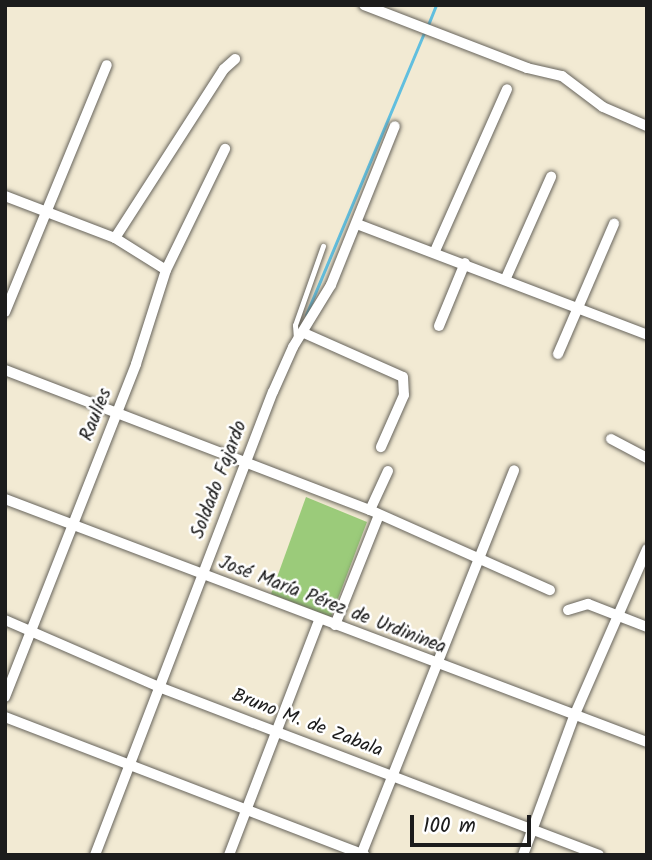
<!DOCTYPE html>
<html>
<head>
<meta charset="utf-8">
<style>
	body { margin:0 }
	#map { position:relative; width:652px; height:860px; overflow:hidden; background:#f2ead3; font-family:Kalam,sans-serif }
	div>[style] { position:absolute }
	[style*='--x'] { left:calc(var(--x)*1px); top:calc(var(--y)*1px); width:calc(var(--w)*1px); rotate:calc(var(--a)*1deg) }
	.green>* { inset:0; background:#9bcb7a }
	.stream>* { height:2.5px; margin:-1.25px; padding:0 1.25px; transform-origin:1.25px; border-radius:1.25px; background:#61bfdf }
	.roads { filter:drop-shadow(0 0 2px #67645c) drop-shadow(0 0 2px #67645c) }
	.lane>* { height:5px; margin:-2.5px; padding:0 2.5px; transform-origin:2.5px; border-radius:2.5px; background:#fff }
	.street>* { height:10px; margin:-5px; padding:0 5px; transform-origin:5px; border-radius:5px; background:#fff }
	span { translate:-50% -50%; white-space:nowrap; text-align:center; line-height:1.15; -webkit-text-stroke:5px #fff; paint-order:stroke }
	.street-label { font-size:19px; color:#1c1c1c }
	.frame { position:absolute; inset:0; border:7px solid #1c1c1c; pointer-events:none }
	.scale { position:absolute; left:410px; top:815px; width:121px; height:32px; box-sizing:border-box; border:4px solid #1c1c1c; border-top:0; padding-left:9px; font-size:21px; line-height:24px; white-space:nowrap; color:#1c1c1c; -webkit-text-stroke:5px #fff; paint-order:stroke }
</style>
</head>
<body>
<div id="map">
	<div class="green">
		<div style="clip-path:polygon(306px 497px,367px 522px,331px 617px,271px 594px)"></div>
	</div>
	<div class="stream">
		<div style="--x:428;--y:25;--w:22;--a:-68"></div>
		<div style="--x:306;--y:315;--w:308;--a:-67.3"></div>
	</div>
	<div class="roads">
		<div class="lane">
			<div style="--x:296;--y:339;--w:14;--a:-94"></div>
			<div style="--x:295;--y:325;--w:84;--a:-70.5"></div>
		</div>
		<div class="street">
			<div style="--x:364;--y:5;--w:175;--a:21.1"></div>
			<div style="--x:527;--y:68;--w:36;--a:13"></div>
			<div style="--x:562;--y:76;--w:51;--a:37.1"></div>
			<div style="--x:603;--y:107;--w:48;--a:23.4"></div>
			<div style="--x:5;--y:196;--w:118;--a:20.9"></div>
			<div style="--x:115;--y:238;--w:60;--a:32.1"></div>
			<div style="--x:357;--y:224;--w:311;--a:20.9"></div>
			<div style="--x:115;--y:238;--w:201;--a:-57.2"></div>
			<div style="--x:224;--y:69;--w:15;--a:-42"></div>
			<div style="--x:435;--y:251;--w:177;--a:-66"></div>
			<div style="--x:506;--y:278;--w:111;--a:-66"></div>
			<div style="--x:5;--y:312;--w:267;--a:-67.6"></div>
			<div style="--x:439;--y:326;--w:68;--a:-67.6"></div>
			<div style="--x:304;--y:333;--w:108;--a:24"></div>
			<div style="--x:403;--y:377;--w:18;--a:87"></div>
			<div style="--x:404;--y:395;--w:57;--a:113.9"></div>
			<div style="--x:558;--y:354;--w:142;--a:-66.7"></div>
			<div style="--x:5;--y:370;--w:391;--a:21"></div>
			<div style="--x:370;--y:510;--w:197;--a:24"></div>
			<div style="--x:611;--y:439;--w:41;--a:27.8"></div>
			<div style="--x:5;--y:499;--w:686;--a:20.73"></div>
			<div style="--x:370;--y:510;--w:43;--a:-65.2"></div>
			<div style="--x:568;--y:610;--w:21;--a:-17"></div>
			<div style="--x:588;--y:604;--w:63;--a:21.3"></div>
			<div style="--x:5;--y:620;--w:168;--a:23.5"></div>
			<div style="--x:159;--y:687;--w:471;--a:20.9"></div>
			<div style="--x:335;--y:625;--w:118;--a:-68.2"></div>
			<div style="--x:5;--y:697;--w:358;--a:-68.5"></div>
			<div style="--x:136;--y:364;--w:99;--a:-72.3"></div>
			<div style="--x:166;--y:270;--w:135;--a:-64"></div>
			<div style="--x:5;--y:717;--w:385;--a:21"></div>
			<div style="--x:95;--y:855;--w:496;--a:-69"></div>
			<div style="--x:273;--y:392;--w:49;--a:-66"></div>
			<div style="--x:293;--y:347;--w:73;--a:-58.5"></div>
			<div style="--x:331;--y:285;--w:171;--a:-68.1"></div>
			<div style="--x:229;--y:855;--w:252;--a:-69"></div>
			<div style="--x:361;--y:855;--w:414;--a:-68.3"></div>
			<div style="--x:523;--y:855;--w:150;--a:-69.8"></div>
			<div style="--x:575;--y:714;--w:180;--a:-66.4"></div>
		</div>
	</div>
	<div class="street-label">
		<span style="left:97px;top:415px;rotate:-68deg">Raulíes</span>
		<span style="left:220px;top:480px;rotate:-69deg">Soldado Fajardo</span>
		<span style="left:332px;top:606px;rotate:21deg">José María Pérez de Urdininea</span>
		<span style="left:307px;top:724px;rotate:21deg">Bruno M. de Zabala</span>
	</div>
	<div class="frame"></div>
	<div class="scale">100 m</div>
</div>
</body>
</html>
